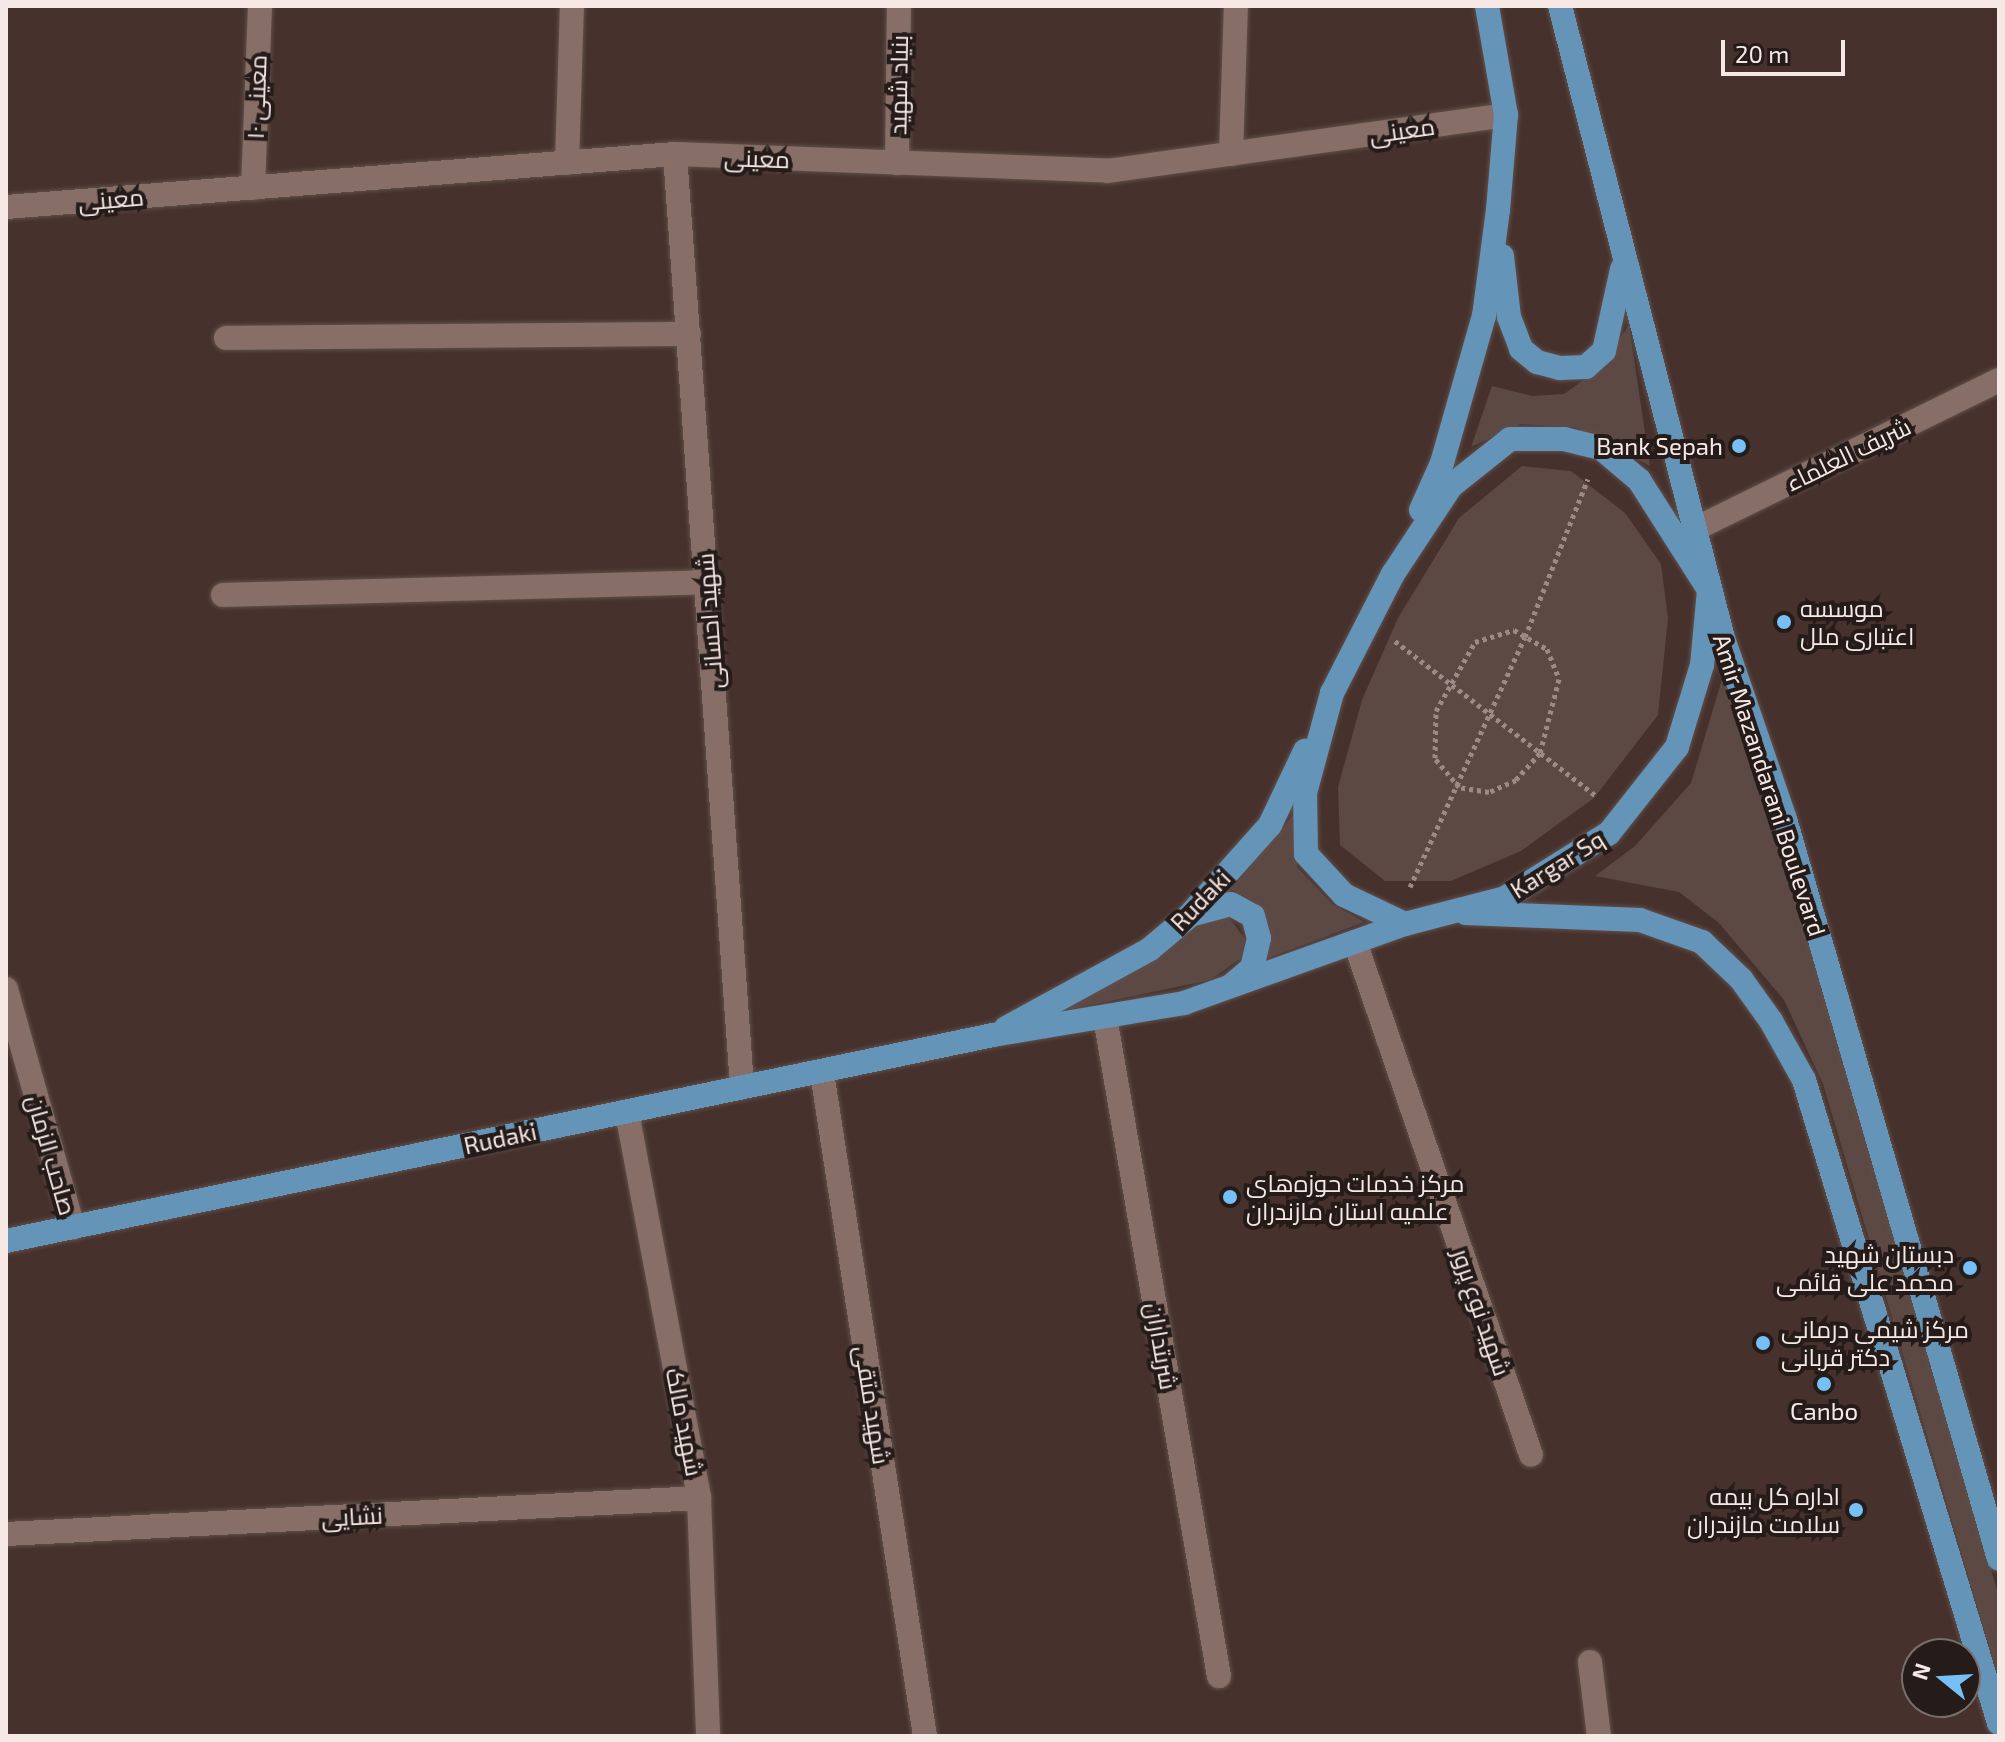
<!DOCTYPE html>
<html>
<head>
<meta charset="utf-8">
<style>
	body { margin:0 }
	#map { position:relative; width:2005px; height:1742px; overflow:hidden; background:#46312c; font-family:"Exo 2",Cairo,sans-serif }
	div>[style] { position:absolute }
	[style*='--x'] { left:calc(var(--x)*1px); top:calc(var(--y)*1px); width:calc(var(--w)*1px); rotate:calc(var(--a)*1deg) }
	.green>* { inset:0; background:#5d4944 }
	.path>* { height:5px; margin-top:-2.5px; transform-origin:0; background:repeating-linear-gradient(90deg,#9c8a86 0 4px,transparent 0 8px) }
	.roads { filter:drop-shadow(0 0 2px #604f4a) drop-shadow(0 0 2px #604f4a) }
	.minor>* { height:24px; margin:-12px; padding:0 12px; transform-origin:12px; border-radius:12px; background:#876f68 }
	.major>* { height:24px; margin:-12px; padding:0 12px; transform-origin:12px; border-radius:12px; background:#6594b9 }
	.dots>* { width:22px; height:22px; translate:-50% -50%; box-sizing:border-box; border:4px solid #251c19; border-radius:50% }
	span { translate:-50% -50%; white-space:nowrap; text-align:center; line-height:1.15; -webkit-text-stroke:8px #251c19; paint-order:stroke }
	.street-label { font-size:24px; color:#f6e8e5 }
	.poi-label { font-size:24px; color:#f6e8e5 }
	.right { translate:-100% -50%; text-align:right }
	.left { translate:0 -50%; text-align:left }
	.frame { position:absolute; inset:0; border:8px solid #f6e8e5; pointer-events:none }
	.north { position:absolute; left:1901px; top:1638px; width:80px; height:80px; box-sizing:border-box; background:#251c19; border:2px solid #796e6b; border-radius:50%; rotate:288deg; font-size:22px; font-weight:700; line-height:32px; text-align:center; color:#f6e8e5 }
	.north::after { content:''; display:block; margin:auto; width:28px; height:36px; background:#76c0f7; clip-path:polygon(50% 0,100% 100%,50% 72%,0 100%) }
	.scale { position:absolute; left:1721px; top:40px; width:124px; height:36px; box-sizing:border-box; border:4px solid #f6e8e5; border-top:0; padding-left:10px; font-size:24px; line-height:28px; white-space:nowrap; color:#f6e8e5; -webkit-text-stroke:6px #251c19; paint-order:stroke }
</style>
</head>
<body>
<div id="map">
	<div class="green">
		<div style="clip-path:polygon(1629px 325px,1650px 466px,1574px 427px,1520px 424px,1471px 447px,1492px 386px,1532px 396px,1564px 394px,1600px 368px)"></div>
		<div style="clip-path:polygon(1522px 466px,1571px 471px,1625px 513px,1661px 564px,1668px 618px,1658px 715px,1594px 798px,1521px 851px,1451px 881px,1385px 881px,1340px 845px,1338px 787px,1362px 700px,1398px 618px,1459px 518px)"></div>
		<div style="clip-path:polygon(1723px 676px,1800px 914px,1999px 1597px,1999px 1679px,1823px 1084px,1784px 1000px,1719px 923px,1679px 892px,1595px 876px,1635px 846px,1691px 783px)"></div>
		<div style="clip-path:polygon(1294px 814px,1297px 867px,1332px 904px,1364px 922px,1266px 959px,1266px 923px,1256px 903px,1231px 889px)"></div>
		<div style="clip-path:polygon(1228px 916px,1245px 939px,1241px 958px,1210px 980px,1062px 1011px,1199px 923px)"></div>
	</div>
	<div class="path">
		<div style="--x:1514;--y:630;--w:38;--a:30"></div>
		<div style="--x:1547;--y:649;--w:32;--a:68"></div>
		<div style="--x:1559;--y:679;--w:76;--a:104.4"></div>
		<div style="--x:1540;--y:753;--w:36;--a:132"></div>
		<div style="--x:1516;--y:780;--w:30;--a:156"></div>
		<div style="--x:1489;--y:792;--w:30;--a:-171"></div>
		<div style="--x:1459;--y:787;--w:38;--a:-130"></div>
		<div style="--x:1435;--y:758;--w:47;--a:-88.8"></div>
		<div style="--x:1436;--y:711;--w:79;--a:-60.5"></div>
		<div style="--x:1475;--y:642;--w:41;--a:-17.1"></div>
		<div style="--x:1395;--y:641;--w:254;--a:37.6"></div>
		<div style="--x:1410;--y:887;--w:275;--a:-65.3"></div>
		<div style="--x:1525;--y:637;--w:170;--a:-68.3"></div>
	</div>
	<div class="roads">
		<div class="minor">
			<div style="--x:675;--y:154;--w:935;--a:85.89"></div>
			<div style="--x:1231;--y:154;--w:148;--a:-88.1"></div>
			<div style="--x:567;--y:163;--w:157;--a:-88.2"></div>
			<div style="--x:897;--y:163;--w:157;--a:-89.3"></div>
			<div style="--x:253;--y:188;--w:182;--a:-87.8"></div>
			<div style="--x:6;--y:207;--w:671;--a:-4.53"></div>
			<div style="--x:675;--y:154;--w:433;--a:2.2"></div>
			<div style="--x:1108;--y:171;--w:402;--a:-8"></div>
			<div style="--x:226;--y:338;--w:463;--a:-0.5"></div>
			<div style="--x:1697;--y:528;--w:336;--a:-26.1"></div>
			<div style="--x:223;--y:595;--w:484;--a:-1.5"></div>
			<div style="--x:1355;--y:942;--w:542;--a:71.06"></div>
			<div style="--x:6;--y:989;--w:248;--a:74.3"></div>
			<div style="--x:1105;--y:1017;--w:669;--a:80.19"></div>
			<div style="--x:822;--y:1073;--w:671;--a:81.17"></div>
			<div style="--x:627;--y:1112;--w:393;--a:79.4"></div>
			<div style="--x:699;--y:1498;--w:238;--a:87.8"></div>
			<div style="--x:6;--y:1534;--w:694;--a:-2.97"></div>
			<div style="--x:1590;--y:1662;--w:75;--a:83.1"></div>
		</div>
		<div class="major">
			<div style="--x:1560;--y:6;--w:653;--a:75.54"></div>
			<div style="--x:1723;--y:638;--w:191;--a:71.1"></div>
			<div style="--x:1785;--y:819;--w:770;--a:73.87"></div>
			<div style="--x:1502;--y:256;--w:61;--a:83.5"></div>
			<div style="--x:1509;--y:317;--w:34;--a:69"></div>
			<div style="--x:1521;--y:349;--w:21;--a:39"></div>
			<div style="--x:1537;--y:362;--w:24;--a:15"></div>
			<div style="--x:1560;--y:368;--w:26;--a:-2"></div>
			<div style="--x:1586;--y:367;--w:24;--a:-42"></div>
			<div style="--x:1604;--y:351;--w:84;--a:-77.6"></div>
			<div style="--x:1510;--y:439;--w:54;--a:0"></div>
			<div style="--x:1564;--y:439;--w:38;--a:14"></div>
			<div style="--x:1601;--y:448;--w:50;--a:40.1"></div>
			<div style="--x:1639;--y:480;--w:130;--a:57.5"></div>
			<div style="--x:1709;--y:590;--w:75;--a:95.3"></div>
			<div style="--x:1702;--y:665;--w:86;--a:107"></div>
			<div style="--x:1677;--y:747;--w:110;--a:128.3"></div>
			<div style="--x:1609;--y:833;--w:123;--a:148"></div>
			<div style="--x:1505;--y:898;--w:103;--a:165.4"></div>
			<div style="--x:1405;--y:924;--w:68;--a:-154.6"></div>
			<div style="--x:1344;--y:895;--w:56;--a:-132.8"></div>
			<div style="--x:1306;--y:854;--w:61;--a:-90.9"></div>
			<div style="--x:1305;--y:793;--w:104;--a:-74.9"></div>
			<div style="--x:1332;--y:693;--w:134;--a:-62.9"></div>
			<div style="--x:1393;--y:574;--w:105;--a:-56.6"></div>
			<div style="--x:1451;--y:486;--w:75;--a:-38.5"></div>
			<div style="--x:1421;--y:510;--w:51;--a:-65.9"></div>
			<div style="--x:1442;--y:463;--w:153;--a:-74.1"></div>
			<div style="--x:1484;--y:316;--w:107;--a:-82.5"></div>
			<div style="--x:1498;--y:210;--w:95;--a:-85.2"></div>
			<div style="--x:1506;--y:115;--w:111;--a:-99.9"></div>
			<div style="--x:1466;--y:913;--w:174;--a:2.3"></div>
			<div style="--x:1640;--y:920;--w:66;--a:19.5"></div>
			<div style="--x:1702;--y:942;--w:54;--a:43.5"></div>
			<div style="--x:1741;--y:979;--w:52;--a:54.5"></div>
			<div style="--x:1771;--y:1021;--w:68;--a:60.8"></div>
			<div style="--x:1804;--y:1080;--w:672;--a:73.13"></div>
			<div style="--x:1194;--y:914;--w:38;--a:-15"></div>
			<div style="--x:1231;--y:904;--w:25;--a:29"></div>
			<div style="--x:1253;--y:916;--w:23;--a:75"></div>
			<div style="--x:1259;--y:938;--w:31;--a:103"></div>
			<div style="--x:1252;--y:968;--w:25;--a:140"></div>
			<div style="--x:1006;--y:1028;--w:164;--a:-28.7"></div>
			<div style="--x:1150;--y:949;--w:50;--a:-40.1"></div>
			<div style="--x:1188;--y:917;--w:123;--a:-48.3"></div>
			<div style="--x:1270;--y:825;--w:82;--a:-64.7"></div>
			<div style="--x:6;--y:1241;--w:1008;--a:-11.79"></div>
			<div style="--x:993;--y:1035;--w:194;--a:-9.5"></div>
			<div style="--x:1184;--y:1003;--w:235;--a:-19.7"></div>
		</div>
	</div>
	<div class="dots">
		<div style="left:1739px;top:446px;background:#76c0f7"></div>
		<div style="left:1784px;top:622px;background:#76c0f7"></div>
		<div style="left:1230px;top:1197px;background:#76c0f7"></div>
		<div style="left:1970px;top:1268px;background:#76c0f7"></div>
		<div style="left:1763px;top:1343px;background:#76c0f7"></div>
		<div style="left:1824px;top:1384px;background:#76c0f7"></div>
		<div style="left:1856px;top:1510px;background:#76c0f7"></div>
	</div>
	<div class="street-label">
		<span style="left:898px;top:85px;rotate:-89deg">بنیاد شهید</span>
		<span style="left:256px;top:97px;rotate:-88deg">معینی ۱۰</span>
		<span style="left:1402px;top:130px;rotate:-8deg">معینی</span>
		<span style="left:757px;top:158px;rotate:2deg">معینی</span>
		<span style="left:111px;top:199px;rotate:-5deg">معینی</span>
		<span style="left:1848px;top:454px;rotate:-26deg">شریف العلماء</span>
		<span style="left:709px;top:621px;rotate:-94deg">شهید احسانی</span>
		<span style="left:1770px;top:785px;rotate:72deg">Amir Mazandarani Boulevard</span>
		<span style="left:1557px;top:864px;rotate:-32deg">Kargar Sq</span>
		<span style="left:1200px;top:900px;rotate:-46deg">Rudaki</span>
		<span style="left:500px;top:1138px;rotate:-12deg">Rudaki</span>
		<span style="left:52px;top:1155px;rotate:74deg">صاحب الزمان</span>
		<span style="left:1482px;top:1312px;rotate:71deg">شهید نوع پرور</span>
		<span style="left:1162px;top:1346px;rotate:80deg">شربتداران</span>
		<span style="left:873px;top:1405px;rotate:81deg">شهید متقی</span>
		<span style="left:685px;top:1422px;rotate:79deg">شهید مالک</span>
		<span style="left:352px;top:1516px;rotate:-3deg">نشایی</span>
	</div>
	<div class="poi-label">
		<span class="right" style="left:1723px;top:446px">Bank Sepah</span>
		<span class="left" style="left:1800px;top:622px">موسسه<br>اعتباری ملل</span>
		<span class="left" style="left:1246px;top:1197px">مرکز خدمات حوزه‌های<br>علمیه استان مازندران</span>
		<span class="right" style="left:1954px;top:1268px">دبستان شهید<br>محمد علی قائمی</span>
		<span class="left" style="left:1781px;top:1343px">مرکز شیمی درمانی<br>دکتر قربانی</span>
		<span style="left:1824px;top:1411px">Canbo</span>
		<span class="right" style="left:1840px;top:1510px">اداره کل بیمه<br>سلامت مازندران</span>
	</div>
	<div class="frame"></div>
	<div class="north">N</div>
	<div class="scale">20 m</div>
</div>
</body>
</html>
